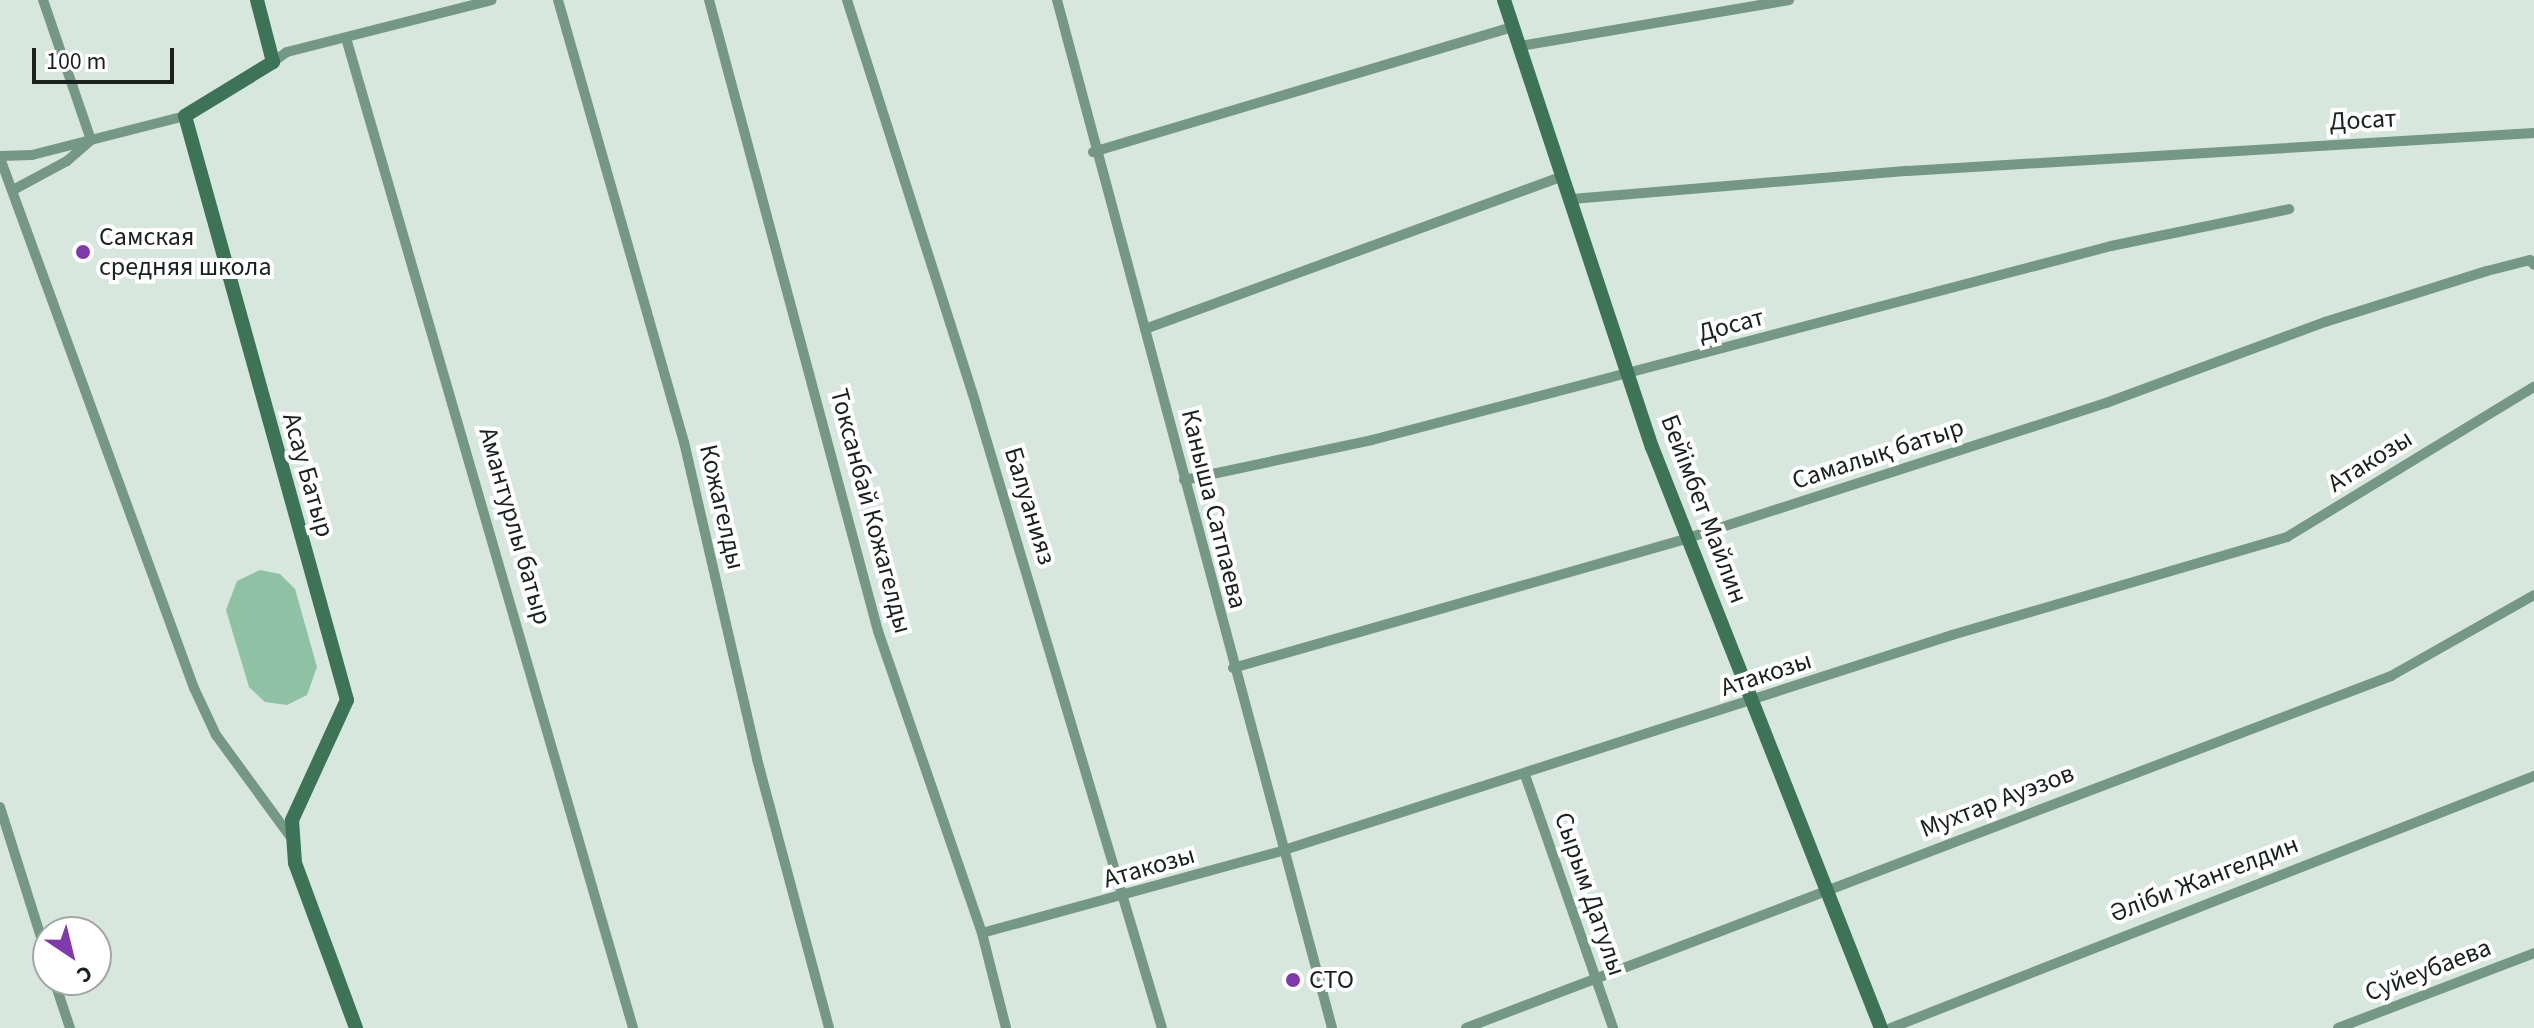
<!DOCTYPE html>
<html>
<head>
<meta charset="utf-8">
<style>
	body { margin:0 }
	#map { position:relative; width:2534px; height:1028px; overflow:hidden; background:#d7e7dd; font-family:"Source Sans 3",sans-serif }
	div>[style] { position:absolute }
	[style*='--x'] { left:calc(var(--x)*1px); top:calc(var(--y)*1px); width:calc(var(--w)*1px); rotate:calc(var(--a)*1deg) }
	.green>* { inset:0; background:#8fc1a5 }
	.street>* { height:10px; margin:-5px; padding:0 5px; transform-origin:5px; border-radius:5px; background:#759884 }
	.secondary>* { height:14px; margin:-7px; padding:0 7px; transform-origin:7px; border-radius:7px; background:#3d7457 }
	.dots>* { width:22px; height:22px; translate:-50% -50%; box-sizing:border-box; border:4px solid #fff; border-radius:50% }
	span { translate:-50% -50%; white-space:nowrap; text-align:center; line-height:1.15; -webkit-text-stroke:8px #fff; paint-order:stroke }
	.street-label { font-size:26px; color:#1b211e }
	.poi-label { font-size:26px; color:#1b211e }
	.left { translate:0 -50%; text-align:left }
	.north { position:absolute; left:32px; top:916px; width:80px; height:80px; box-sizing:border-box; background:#fff; border:2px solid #a4a6a5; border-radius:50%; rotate:145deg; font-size:22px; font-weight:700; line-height:32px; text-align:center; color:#1b211e }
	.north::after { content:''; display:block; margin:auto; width:28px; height:36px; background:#803aad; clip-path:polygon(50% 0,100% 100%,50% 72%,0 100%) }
	.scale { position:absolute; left:32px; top:48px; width:142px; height:36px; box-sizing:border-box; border:4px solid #1b211e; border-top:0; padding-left:10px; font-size:24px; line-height:28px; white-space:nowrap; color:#1b211e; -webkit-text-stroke:6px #fff; paint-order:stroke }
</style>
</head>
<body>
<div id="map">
	<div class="green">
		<div style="clip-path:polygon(260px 570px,280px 574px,295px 589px,317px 667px,307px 695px,287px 705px,265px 702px,249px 687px,226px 610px,237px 581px)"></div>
	</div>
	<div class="street">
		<div style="--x:558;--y:0;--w:460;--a:74.1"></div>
		<div style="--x:684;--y:442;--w:325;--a:77"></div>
		<div style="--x:757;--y:759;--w:278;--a:75"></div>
		<div style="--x:709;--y:0;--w:653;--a:75.01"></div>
		<div style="--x:878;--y:631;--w:319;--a:71"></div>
		<div style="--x:982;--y:933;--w:98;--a:75.8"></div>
		<div style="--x:847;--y:0;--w:425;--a:72.3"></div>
		<div style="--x:976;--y:405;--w:650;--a:73.38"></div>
		<div style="--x:1057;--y:0;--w:1064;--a:75.02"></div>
		<div style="--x:346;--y:38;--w:1031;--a:73.83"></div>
		<div style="--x:1520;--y:46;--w:273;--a:-9.7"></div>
		<div style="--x:273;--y:62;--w:17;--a:-36"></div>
		<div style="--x:287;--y:52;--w:211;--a:-14.2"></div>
		<div style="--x:1093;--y:152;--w:438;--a:-16.6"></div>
		<div style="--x:0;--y:156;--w:32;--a:-2"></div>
		<div style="--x:32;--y:155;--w:158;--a:-14.3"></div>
		<div style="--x:0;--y:158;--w:564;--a:69.9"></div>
		<div style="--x:194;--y:688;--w:52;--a:64.9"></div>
		<div style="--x:216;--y:735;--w:129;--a:53.8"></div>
		<div style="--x:13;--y:190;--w:61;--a:-28.2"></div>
		<div style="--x:67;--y:161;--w:32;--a:-41"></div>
		<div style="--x:91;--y:140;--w:148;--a:-108.9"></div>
		<div style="--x:1572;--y:199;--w:337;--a:-4.8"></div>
		<div style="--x:1908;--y:171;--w:627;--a:-3.47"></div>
		<div style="--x:1145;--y:329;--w:446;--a:-20.1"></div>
		<div style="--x:1184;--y:480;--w:192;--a:-12"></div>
		<div style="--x:1372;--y:440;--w:764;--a:-14.71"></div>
		<div style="--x:2111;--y:246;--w:182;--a:-11.7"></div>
		<div style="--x:1233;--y:668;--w:473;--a:-15.9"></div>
		<div style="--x:1688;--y:538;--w:439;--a:-17.9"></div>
		<div style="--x:2106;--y:403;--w:233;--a:-20.3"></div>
		<div style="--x:2325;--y:322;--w:170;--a:-17.5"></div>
		<div style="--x:2487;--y:271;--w:44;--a:-14.3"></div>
		<div style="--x:2530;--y:260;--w:6;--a:51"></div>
		<div style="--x:1525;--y:775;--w:268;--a:70.8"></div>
		<div style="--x:0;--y:807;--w:159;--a:72.5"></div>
		<div style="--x:982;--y:933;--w:310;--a:-15.3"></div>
		<div style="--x:1281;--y:851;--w:705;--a:-17.84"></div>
		<div style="--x:1952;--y:635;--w:349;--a:-16.3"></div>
		<div style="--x:2287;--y:537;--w:289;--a:-31.3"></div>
		<div style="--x:54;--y:980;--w:51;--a:71.6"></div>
		<div style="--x:1466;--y:1028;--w:990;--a:-20.83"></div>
		<div style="--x:2391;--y:676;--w:164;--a:-29.5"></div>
		<div style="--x:1891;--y:1028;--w:691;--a:-21.4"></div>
		<div style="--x:2338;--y:1028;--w:210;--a:-20.9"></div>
	</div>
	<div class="secondary">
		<div style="--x:257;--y:0;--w:64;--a:75.5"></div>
		<div style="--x:273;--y:62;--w:103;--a:148.5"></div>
		<div style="--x:185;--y:116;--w:606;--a:74.5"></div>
		<div style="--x:347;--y:700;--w:132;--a:114.6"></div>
		<div style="--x:292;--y:820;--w:43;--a:86"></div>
		<div style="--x:295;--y:863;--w:176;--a:69.7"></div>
		<div style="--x:1504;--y:0;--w:471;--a:71.7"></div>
		<div style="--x:1652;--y:447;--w:625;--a:68.49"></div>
	</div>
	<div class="dots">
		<div style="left:83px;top:252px;background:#803aad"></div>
		<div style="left:1293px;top:980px;background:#803aad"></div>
	</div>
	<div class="street-label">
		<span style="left:2363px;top:120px;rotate:-3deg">Досат</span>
		<span style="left:1731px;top:325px;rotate:-15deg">Досат</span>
		<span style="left:1878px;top:454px;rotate:-18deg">Самалық батыр</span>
		<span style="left:2370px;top:461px;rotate:-32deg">Атакозы</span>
		<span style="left:308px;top:475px;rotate:74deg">Асау Батыр</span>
		<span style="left:1030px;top:506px;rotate:73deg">Балуанияз</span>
		<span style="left:722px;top:507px;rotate:77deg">Кожагелды</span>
		<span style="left:1214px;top:509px;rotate:76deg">Каныша Сатпаева</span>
		<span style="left:1704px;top:509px;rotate:69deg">Бейімбет Майлин</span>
		<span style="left:871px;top:511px;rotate:75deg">Токсанбай Кожагелды</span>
		<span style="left:515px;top:526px;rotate:74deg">Амантурлы батыр</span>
		<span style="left:1766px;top:674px;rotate:-18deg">Атакозы</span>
		<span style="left:1997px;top:801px;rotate:-21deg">Мухтар Ауэзов</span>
		<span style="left:1149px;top:867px;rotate:-16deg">Атакозы</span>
		<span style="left:2204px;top:879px;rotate:-21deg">Әліби Жангелдин</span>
		<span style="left:1590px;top:894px;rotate:71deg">Сырым Датулы</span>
		<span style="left:2428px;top:970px;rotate:-21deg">Суйеубаева</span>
	</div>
	<div class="poi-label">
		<span class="left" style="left:99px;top:252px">Самская<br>средняя школа</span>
		<span class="left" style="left:1309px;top:980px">CTO</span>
	</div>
	<div class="north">С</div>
	<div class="scale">100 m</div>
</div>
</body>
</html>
